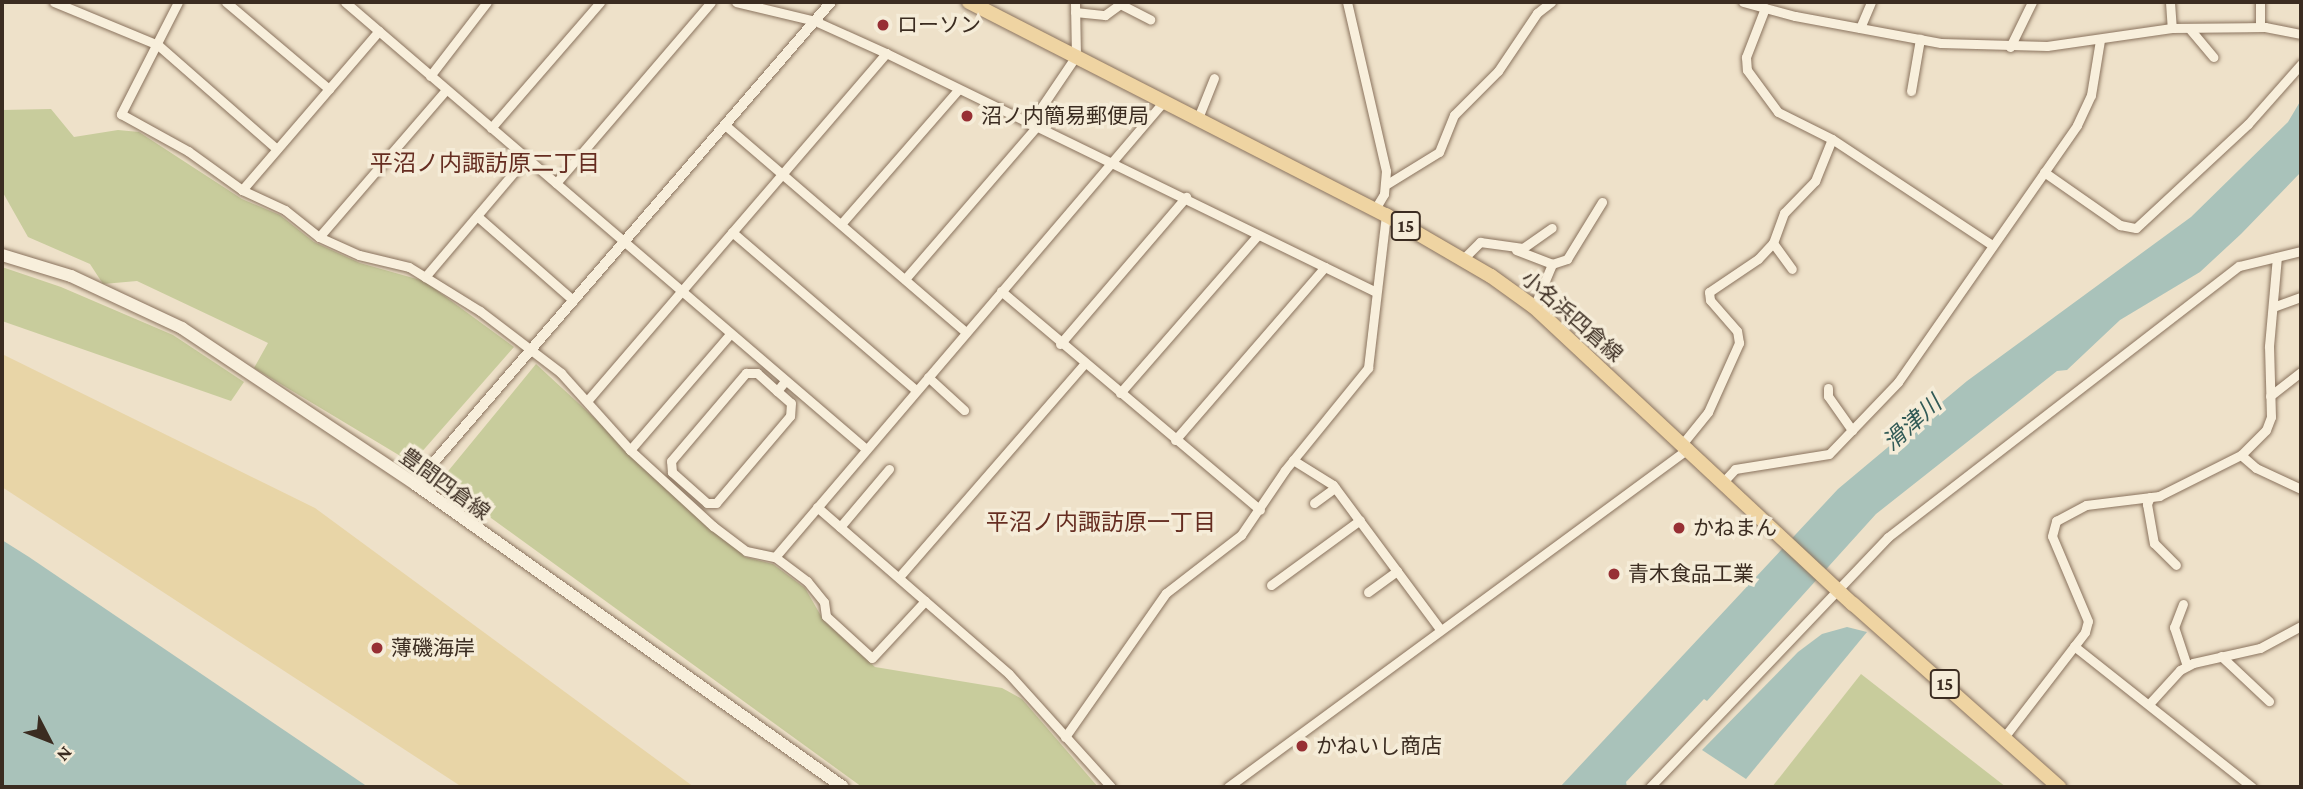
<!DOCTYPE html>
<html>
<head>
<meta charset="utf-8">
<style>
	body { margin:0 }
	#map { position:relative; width:2303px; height:789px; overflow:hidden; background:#eee1c9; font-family:"Crimson Pro","Noto Sans JP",serif }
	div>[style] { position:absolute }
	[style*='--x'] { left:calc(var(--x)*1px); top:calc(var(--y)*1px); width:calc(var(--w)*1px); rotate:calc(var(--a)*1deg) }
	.green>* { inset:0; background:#c8cc9c }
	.sand>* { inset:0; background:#e8d5a7 }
	.water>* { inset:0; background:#a9c2ba }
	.roads { filter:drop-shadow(0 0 2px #8a735e) drop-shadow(0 0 2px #8a735e) }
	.minor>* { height:9px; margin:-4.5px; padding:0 4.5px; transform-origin:4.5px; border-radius:4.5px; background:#f8efdc }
	.tertiary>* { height:10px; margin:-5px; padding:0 5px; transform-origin:5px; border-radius:5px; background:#f8efdc }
	.secondary>* { height:12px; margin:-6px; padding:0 6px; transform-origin:6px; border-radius:6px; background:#f8efdc }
	.primary>* { height:14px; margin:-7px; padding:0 7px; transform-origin:7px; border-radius:7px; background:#efd4a2 }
	.dots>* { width:19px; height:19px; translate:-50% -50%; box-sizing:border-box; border:4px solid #f5ecd8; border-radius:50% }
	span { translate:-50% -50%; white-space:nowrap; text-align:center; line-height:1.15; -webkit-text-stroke:7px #f5ecd8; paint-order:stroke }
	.shield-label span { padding:2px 5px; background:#f5ecd8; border:2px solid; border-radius:5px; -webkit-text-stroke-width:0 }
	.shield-label { font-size:19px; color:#3b2c21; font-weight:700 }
	.poi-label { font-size:21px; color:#3b2c21 }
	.left { translate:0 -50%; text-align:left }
	.street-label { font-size:21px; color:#3b2c21 }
	.neighbourhood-label { font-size:23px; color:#662d21 }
	.water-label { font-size:23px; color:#315a56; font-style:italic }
	.frame { position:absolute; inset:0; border:4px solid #3b2c21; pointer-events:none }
	.north { position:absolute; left:14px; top:705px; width:70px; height:70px; -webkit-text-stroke:5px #f5ecd8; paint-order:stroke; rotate:132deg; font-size:19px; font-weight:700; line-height:28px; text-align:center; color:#3b2c21 }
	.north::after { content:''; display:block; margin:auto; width:24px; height:32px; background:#3b2c21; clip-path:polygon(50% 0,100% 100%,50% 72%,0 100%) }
</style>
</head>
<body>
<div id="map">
	<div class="green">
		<div style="clip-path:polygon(51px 109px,74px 137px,118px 130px,139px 132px,242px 199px,280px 215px,314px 242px,360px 263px,424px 281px,514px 347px,412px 463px,254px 368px,268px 343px,137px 281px,103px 284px,90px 264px,28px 237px,2px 191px,2px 110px)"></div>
		<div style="clip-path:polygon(2px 267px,61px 287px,173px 335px,244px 382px,231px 401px,2px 321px)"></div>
		<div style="clip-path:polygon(536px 364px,745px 557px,773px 564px,805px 588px,824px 621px,875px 667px,1002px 688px,1022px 699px,1098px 787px,862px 787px,440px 481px)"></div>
		<div style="clip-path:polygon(1861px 674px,2006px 787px,1772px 787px)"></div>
	</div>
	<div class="sand">
		<div style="clip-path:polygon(2px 354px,315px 508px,694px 787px,462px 787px,2px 487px)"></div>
	</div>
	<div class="water">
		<div style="clip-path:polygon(2301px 100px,2301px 172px,2241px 234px,2200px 272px,2120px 320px,2067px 370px,2057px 371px,1876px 514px,1707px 701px,1704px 699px,1626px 782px,1627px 787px,1560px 787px,1838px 489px,1967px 381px,2191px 217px,2288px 122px)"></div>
		<div style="clip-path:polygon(2px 540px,29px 557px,368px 787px,2px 787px)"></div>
		<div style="clip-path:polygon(1847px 627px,1867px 632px,1746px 779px,1702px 750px,1798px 652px,1822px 634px)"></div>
	</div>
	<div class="roads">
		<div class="minor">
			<div style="--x:54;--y:2;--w:113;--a:22.5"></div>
			<div style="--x:158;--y:45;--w:158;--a:41.2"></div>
			<div style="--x:178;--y:2;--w:126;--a:117"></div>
			<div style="--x:121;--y:114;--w:77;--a:28.9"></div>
			<div style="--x:188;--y:151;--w:67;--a:35.8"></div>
			<div style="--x:242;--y:190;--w:47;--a:24.9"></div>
			<div style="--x:285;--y:210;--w:43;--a:38.5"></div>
			<div style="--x:319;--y:237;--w:44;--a:24.2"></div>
			<div style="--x:359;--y:255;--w:51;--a:13.5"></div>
			<div style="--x:409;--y:267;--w:84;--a:31.8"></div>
			<div style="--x:480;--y:311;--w:102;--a:37.4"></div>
			<div style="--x:561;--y:373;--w:103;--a:48.1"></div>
			<div style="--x:630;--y:450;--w:113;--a:42.5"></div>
			<div style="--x:713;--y:526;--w:41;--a:37.1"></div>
			<div style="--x:746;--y:551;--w:30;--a:12"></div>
			<div style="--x:775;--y:557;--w:40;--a:37"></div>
			<div style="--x:807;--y:581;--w:27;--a:51"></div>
			<div style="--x:824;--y:602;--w:14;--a:82"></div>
			<div style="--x:826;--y:616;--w:62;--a:42.4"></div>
			<div style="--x:872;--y:658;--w:78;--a:-47.1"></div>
			<div style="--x:226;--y:2;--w:135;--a:40.2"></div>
			<div style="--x:345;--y:2;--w:686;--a:40.63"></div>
			<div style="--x:736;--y:2;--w:81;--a:13.5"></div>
			<div style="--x:815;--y:21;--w:78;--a:24.3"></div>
			<div style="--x:886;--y:53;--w:545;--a:26"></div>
			<div style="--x:1347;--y:2;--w:173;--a:77"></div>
			<div style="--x:1386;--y:171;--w:23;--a:95"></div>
			<div style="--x:1384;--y:194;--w:17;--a:121"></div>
			<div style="--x:1743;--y:2;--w:54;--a:15.1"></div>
			<div style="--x:1795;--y:16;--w:148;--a:10.5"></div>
			<div style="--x:1941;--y:43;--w:106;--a:1.6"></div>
			<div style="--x:2047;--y:46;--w:126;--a:-8.2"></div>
			<div style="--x:2172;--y:28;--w:93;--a:-0.6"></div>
			<div style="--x:2265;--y:27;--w:37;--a:11"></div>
			<div style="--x:2170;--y:2;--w:26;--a:86"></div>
			<div style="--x:1765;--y:8;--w:53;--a:111.2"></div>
			<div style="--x:1746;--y:57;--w:13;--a:86"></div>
			<div style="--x:1747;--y:70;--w:52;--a:53.6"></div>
			<div style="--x:1778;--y:112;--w:60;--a:26.6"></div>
			<div style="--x:1832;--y:139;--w:192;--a:33.5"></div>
			<div style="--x:1075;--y:12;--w:30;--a:6"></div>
			<div style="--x:1105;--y:15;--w:19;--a:-36"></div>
			<div style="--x:1120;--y:4;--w:34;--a:27"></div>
			<div style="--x:2260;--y:27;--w:25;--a:-90"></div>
			<div style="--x:1860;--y:28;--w:28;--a:-67"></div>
			<div style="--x:2189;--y:28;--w:38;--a:50"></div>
			<div style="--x:2010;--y:47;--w:50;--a:-63.9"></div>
			<div style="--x:430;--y:76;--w:93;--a:-52.4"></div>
			<div style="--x:1911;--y:91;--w:53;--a:-80.2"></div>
			<div style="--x:1198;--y:118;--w:43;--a:-68.2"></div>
			<div style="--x:1030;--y:124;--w:82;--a:-55.9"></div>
			<div style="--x:1076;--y:56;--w:54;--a:-91.1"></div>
			<div style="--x:725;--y:125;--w:318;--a:40.7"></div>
			<div style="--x:491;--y:128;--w:167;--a:-49.1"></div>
			<div style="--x:2044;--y:172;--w:93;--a:34.9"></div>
			<div style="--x:2120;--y:225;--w:16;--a:11"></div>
			<div style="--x:2136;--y:228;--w:153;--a:-42.9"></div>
			<div style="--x:2248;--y:124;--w:80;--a:-48.5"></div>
			<div style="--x:556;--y:183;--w:238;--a:-49.4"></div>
			<div style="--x:1387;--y:184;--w:61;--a:-31.6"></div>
			<div style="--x:1439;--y:152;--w:40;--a:-68"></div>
			<div style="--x:1454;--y:115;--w:62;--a:-45"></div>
			<div style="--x:1498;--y:71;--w:70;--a:-56.1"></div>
			<div style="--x:1537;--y:13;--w:18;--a:-38"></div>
			<div style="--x:242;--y:190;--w:210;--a:-49.3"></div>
			<div style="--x:477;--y:216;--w:128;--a:41.2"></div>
			<div style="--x:841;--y:224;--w:178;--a:-48.9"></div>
			<div style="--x:732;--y:232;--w:243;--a:40.7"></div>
			<div style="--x:319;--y:237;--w:194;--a:-49.2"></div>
			<div style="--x:1773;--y:243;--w:32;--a:54"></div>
			<div style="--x:1516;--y:250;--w:39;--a:21"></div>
			<div style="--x:1464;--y:258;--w:23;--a:-45"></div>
			<div style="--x:1480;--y:242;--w:43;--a:7.9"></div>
			<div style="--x:1523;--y:248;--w:35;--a:-35"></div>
			<div style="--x:425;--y:277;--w:156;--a:-49.7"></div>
			<div style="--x:905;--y:279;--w:201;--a:-49.2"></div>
			<div style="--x:1001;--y:291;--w:339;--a:40.2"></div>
			<div style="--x:1534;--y:307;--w:47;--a:-67.3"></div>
			<div style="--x:1552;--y:264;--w:16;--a:-18"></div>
			<div style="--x:1567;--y:259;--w:67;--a:-58.4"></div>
			<div style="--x:2273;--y:307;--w:30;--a:-20"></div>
			<div style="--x:1060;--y:344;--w:194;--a:-49.4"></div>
			<div style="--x:928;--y:377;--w:49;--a:42.5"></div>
			<div style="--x:1828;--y:388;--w:8;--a:90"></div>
			<div style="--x:1828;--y:396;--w:42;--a:54.8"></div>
			<div style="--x:777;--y:391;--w:18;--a:41"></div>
			<div style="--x:791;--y:403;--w:13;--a:94"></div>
			<div style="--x:790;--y:416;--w:114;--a:130.4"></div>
			<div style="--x:716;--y:503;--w:9;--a:180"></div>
			<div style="--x:707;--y:503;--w:47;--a:-138.5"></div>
			<div style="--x:672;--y:472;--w:11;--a:-95"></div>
			<div style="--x:671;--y:461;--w:116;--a:-49.6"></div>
			<div style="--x:746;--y:373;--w:11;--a:0"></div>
			<div style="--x:757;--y:373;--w:27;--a:42"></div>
			<div style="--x:777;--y:391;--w:13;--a:-51"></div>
			<div style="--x:1120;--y:393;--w:208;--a:-48.9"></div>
			<div style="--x:2270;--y:396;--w:39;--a:-38"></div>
			<div style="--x:587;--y:401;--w:459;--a:-49.3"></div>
			<div style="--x:1175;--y:440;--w:229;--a:-49.1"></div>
			<div style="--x:1683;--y:443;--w:40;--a:-51"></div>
			<div style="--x:1708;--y:412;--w:76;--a:-65.8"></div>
			<div style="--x:1739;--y:343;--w:12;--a:-99"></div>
			<div style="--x:1737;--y:331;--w:41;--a:-131.1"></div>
			<div style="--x:1710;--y:300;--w:8;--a:-97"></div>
			<div style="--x:1709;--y:292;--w:59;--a:-34"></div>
			<div style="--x:1758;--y:259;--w:22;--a:-47"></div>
			<div style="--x:1773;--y:243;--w:32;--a:-70"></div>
			<div style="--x:1784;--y:213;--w:45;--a:-45.9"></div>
			<div style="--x:1815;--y:181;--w:45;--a:-68"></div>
			<div style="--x:630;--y:450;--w:153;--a:-49.2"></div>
			<div style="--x:2241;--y:455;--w:20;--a:41"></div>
			<div style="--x:2256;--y:468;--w:50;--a:25"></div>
			<div style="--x:1293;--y:460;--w:47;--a:32"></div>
			<div style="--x:1333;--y:485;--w:179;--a:53.4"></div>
			<div style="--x:1724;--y:481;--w:16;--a:-47"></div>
			<div style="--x:1735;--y:469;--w:95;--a:-9.1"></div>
			<div style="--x:1829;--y:454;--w:100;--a:-46.2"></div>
			<div style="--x:1898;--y:382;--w:313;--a:-55.1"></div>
			<div style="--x:2077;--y:125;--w:33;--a:-65"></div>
			<div style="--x:2091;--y:95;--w:56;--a:-80.7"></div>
			<div style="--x:2150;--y:497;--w:8;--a:113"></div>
			<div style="--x:2147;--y:504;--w:40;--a:80"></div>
			<div style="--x:2154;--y:543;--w:31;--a:45"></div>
			<div style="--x:1314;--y:503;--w:26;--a:-36"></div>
			<div style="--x:817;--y:507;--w:254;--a:41"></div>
			<div style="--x:1009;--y:674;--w:152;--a:47.9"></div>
			<div style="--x:840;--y:527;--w:76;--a:-49.8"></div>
			<div style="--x:775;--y:557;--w:599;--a:-49.53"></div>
			<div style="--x:899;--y:577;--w:282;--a:-49"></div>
			<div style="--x:1271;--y:585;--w:110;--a:-36.1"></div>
			<div style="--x:1368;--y:592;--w:36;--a:-36"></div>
			<div style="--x:2183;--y:604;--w:25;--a:111"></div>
			<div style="--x:2174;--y:627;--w:41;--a:71.6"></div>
			<div style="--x:2074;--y:646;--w:227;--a:38.4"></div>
			<div style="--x:2221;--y:656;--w:66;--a:43.2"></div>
			<div style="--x:2149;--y:704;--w:46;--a:-47.6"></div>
			<div style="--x:2180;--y:670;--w:15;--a:-28"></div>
			<div style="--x:2193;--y:663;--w:69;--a:-12.6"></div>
			<div style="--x:2260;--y:648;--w:47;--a:-28.2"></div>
			<div style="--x:2005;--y:736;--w:131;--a:-52.4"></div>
			<div style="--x:2085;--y:632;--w:11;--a:-75"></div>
			<div style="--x:2088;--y:621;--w:92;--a:-113"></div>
			<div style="--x:2052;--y:536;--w:16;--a:-75"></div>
			<div style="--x:2056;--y:521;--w:34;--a:-28"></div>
			<div style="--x:2086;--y:505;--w:74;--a:-7"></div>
			<div style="--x:2159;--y:496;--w:92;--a:-26.6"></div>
			<div style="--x:2241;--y:455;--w:35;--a:-45"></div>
			<div style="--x:2266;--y:430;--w:14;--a:-69"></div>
			<div style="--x:2271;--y:417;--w:71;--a:-91.6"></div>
			<div style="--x:2269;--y:346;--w:89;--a:-84.9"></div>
			<div style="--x:1065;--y:737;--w:176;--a:-55"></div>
			<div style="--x:1166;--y:593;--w:95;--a:-37.7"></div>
			<div style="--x:1241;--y:535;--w:78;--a:-55.9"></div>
			<div style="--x:1285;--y:470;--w:132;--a:-50.9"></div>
			<div style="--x:1368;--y:368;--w:154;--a:-83.3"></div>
			<div style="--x:1228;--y:787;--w:572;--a:-36.33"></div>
			<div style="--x:1650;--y:787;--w:345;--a:-46.4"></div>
			<div style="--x:1888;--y:537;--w:443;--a:-37.7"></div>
			<div style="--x:2239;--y:266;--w:64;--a:-13.6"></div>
		</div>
		<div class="tertiary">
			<div style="--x:415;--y:484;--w:637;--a:-49.2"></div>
		</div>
		<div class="secondary">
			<div style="--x:2;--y:255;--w:72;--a:16.9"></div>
			<div style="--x:71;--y:276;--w:123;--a:25.1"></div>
			<div style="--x:182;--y:328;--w:280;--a:33.8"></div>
			<div style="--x:415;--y:484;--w:524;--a:35.3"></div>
		</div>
		<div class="primary">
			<div style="--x:969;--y:2;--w:468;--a:27.1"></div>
			<div style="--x:1386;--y:215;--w:121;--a:30.2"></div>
			<div style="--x:1491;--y:276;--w:53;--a:35.8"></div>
			<div style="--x:1534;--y:307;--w:436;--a:43"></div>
			<div style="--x:1853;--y:604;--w:276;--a:41.6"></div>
		</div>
	</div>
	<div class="dots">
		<div style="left:883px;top:25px;background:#972f34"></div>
		<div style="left:967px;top:116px;background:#972f34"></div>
		<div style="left:1679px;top:528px;background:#972f34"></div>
		<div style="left:1614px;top:574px;background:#972f34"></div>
		<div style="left:377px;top:648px;background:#972f34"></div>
		<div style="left:1302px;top:746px;background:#972f34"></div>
	</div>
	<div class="shield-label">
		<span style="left:1406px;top:226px">15</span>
		<span style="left:1945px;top:684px">15</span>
	</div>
	<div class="poi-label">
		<span class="left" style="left:897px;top:25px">ローソン</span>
		<span class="left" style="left:981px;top:116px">沼ノ内簡易郵便局</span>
		<span class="left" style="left:1693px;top:528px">かねまん</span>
		<span class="left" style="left:1628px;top:574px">青木食品工業</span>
		<span class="left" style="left:391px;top:648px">薄磯海岸</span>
		<span class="left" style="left:1316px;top:746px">かねいし商店</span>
	</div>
	<div class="street-label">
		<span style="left:1572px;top:316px;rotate:41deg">小名浜四倉線</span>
		<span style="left:445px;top:484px;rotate:36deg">豊間四倉線</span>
	</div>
	<div class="neighbourhood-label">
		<span style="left:485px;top:163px">平沼ノ内諏訪原二丁目</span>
		<span style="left:1101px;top:522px">平沼ノ内諏訪原一丁目</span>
	</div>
	<div class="water-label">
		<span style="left:1912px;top:423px;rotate:-42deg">滑津川</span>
	</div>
	<div class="frame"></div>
	<div class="north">N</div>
</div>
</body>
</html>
